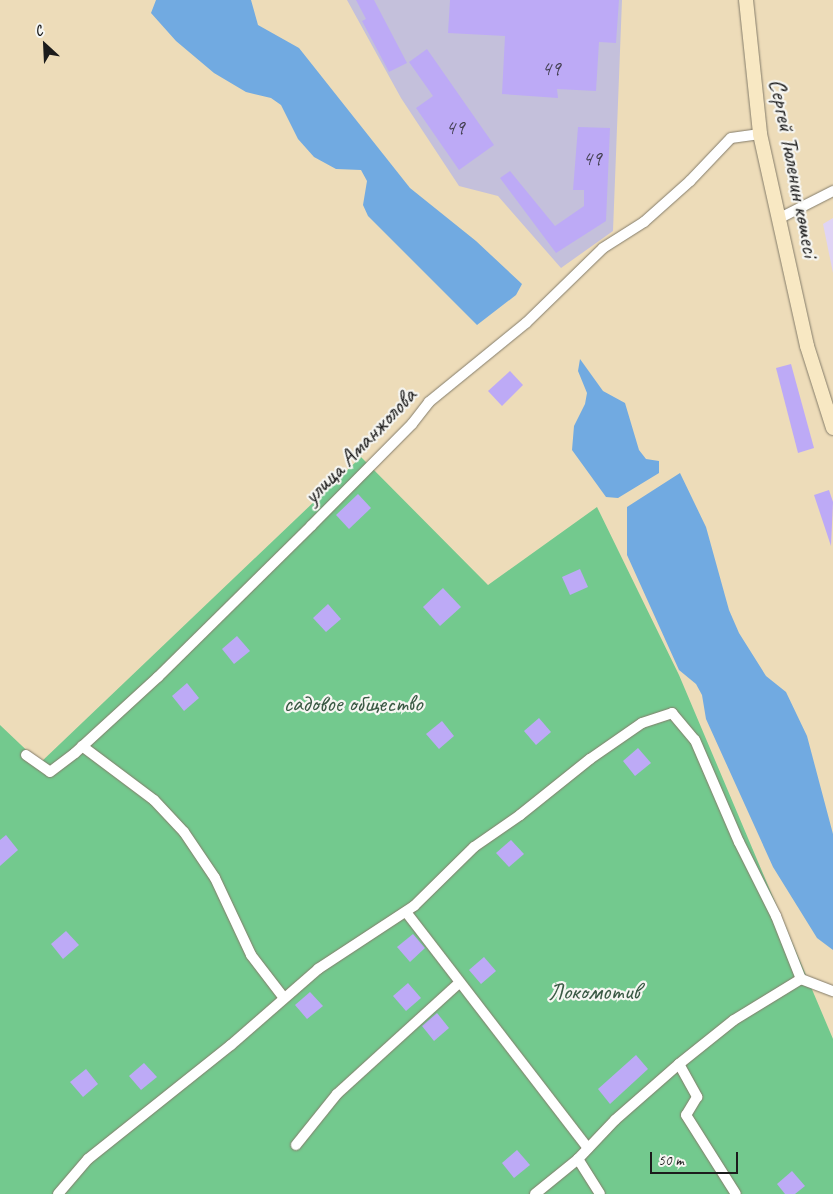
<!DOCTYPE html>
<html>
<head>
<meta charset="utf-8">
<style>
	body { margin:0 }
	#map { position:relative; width:833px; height:1194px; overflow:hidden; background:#eddcb9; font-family:Caveat,sans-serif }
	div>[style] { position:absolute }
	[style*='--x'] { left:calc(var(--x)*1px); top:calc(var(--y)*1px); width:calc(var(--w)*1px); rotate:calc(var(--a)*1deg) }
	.built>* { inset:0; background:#e0d4f4 }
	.industrial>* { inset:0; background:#c4c0db }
	.green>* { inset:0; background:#73c98e }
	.water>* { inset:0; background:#71aae1 }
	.building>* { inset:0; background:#bdaaf6 }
	.roads { filter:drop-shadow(0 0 1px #847c6a) drop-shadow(0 0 1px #847c6a) }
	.street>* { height:10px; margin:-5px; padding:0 5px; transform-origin:5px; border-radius:5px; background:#fff }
	.secondary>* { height:14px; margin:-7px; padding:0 7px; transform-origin:7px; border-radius:7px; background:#f8e8c3 }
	span { translate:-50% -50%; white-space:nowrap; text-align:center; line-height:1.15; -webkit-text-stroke:4.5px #f6f6f2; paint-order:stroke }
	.number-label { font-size:21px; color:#444052 }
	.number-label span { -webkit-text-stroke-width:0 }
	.street-label { font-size:24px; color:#1c1c1c }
	.park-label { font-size:24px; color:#3a5944 }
	.north { position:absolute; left:20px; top:20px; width:50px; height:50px; -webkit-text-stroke:4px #f6f6f2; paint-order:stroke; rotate:335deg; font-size:14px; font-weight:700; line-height:20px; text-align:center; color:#1c1c1c }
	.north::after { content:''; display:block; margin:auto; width:18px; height:22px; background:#1c1c1c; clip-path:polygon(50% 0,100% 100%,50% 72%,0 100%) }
	.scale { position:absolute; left:650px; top:1152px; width:88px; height:22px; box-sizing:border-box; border:2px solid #1c1c1c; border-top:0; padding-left:6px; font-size:15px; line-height:18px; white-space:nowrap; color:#1c1c1c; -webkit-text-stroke:4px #f6f6f2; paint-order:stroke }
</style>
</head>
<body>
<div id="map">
	<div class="built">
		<div style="clip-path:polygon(833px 218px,833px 273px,823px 224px)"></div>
	</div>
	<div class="industrial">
		<div style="clip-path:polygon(347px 0,622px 0,613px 231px,561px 268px,498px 196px,459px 186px,401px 98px)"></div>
	</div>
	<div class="green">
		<div style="clip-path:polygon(361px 457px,488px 585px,597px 507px,679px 675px,833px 1039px,833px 1194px,0 1194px,0 725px,40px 763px)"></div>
	</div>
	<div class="water">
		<div style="clip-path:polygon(156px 0,251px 0,258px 25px,299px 48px,410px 188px,476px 241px,522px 284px,516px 295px,477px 325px,368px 216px,363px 205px,367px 181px,361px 170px,336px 169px,314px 157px,298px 139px,281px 105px,271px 98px,246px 92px,214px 73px,176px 41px,151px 13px)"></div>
		<div style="clip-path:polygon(580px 359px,603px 391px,625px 403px,639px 450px,646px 459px,659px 461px,659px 473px,618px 498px,606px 497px,572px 450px,574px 426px,585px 404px,587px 393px,578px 371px)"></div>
		<div style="clip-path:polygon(680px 473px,706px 527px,729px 610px,739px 633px,766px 676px,786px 692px,807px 736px,833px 834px,833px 950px,817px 938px,773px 867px,706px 719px,702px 695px,696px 684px,679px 670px,627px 555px,627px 507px)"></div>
	</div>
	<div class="building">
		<div style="clip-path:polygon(356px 0,374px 0,407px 63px,389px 72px,362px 21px,366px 19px)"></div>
		<div style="clip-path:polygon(450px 0,619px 0,616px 43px,599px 42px,596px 91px,557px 89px,558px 98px,502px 94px,505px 36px,448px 33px)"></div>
		<div style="clip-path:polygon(427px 49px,494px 145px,459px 170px,416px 108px,433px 96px,409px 62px)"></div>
		<div style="clip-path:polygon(578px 127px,610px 128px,606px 221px,556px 253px,500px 178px,510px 171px,555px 226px,584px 206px,584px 190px,573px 190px)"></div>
		<div style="clip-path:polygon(791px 364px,814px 448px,798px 453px,776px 368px)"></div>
		<div style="clip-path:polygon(510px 371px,523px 385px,502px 406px,488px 391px)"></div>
		<div style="clip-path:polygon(829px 490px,833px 502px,831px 546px,814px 495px)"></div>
		<div style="clip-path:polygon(358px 494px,371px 508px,349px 529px,336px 515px)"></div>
		<div style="clip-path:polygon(580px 569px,588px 587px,570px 595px,562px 577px)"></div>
		<div style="clip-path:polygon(443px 588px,461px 607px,440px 626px,423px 607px)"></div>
		<div style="clip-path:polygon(328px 604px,341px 619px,326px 632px,313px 618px)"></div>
		<div style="clip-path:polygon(237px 636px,250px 651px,234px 664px,222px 649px)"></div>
		<div style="clip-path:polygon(187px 683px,199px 698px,184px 711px,172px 696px)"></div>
		<div style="clip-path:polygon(539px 718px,551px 732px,536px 745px,524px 731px)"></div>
		<div style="clip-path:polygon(442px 721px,454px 736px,439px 749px,426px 734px)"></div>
		<div style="clip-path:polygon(638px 748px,651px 763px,635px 776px,623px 761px)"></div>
		<div style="clip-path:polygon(6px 835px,18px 850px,0 866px,0 840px)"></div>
		<div style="clip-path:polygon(511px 840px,524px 854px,509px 867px,496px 853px)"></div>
		<div style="clip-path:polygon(66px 931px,79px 945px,63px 959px,51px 944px)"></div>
		<div style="clip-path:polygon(413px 934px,425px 948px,410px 962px,397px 947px)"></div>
		<div style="clip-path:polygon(484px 957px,496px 971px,481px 984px,469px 970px)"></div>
		<div style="clip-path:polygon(408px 983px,421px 998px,406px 1011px,393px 996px)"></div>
		<div style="clip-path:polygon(310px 992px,323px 1006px,307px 1019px,295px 1005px)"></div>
		<div style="clip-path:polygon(437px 1013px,449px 1028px,434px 1041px,422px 1026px)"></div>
		<div style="clip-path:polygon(636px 1055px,648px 1069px,610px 1104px,598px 1089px)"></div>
		<div style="clip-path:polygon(144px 1063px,157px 1077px,141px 1090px,129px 1076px)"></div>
		<div style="clip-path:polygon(86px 1069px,98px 1084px,83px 1097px,70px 1082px)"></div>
		<div style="clip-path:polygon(517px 1150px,530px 1165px,514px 1178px,502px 1163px)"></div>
		<div style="clip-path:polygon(792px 1171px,805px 1186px,795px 1194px,785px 1194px,777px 1184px)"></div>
	</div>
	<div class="roads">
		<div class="street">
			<div style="--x:778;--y:219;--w:62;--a:-27"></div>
			<div style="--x:82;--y:746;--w:90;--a:36.9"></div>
			<div style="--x:154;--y:800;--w:44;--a:46.8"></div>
			<div style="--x:184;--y:832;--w:55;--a:56"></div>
			<div style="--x:215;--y:878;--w:85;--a:64.9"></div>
			<div style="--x:251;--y:955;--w:54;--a:52.5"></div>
			<div style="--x:26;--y:755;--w:29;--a:35"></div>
			<div style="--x:50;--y:772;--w:31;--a:-37"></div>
			<div style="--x:75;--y:753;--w:113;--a:-42.5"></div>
			<div style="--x:158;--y:677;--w:215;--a:-44.6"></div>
			<div style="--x:311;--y:526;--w:144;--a:-45.3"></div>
			<div style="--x:412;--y:424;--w:28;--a:-52"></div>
			<div style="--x:429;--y:402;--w:125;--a:-39.2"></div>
			<div style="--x:526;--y:323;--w:107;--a:-44.2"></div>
			<div style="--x:603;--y:248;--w:49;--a:-32.4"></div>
			<div style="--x:644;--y:222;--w:62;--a:-41.7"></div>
			<div style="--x:690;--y:181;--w:59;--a:-46.4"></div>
			<div style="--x:731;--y:138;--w:29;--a:-8"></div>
			<div style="--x:406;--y:912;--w:298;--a:52.4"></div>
			<div style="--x:679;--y:1064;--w:38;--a:61"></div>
			<div style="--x:697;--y:1097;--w:21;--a:121"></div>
			<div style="--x:686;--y:1115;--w:93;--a:57.7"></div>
			<div style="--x:296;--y:1145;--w:65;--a:-51.2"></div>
			<div style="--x:337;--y:1094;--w:165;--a:-42.3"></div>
			<div style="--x:578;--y:1159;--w:41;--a:57.8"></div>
			<div style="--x:58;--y:1194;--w:46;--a:-49.4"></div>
			<div style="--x:88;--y:1159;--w:183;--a:-38.6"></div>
			<div style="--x:231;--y:1045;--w:116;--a:-41.1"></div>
			<div style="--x:318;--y:969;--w:115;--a:-33.3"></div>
			<div style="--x:414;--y:906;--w:84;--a:-44.5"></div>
			<div style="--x:474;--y:847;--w:56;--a:-34.8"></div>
			<div style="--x:520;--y:815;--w:90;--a:-38.7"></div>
			<div style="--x:590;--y:759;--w:63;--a:-34.7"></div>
			<div style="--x:642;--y:723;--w:32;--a:-18"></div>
			<div style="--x:672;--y:713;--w:35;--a:50"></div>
			<div style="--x:695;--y:740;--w:111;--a:66.7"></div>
			<div style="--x:739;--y:842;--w:83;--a:63.4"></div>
			<div style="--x:776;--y:916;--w:68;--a:68.4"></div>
			<div style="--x:801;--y:979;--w:34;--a:21"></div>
			<div style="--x:535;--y:1194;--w:55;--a:-39.1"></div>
			<div style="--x:578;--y:1159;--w:54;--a:-46.5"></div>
			<div style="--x:615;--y:1120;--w:85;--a:-41.2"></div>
			<div style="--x:679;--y:1064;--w:70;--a:-38.7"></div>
			<div style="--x:734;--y:1020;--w:79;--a:-31.5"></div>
		</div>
		<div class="secondary">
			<div style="--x:746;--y:0;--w:135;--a:84"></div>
			<div style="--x:760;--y:134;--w:217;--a:77.5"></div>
			<div style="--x:807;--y:346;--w:86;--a:72.4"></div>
		</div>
	</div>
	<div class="number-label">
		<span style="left:551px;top:68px">49</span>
		<span style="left:455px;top:127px">49</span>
		<span style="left:592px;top:158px">49</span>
	</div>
	<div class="street-label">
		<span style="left:794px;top:168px;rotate:79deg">Сергей Тюленин көшесі</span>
		<span style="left:360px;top:446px;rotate:-46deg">улица Аманжолова</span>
	</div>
	<div class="park-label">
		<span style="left:353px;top:704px">садовое общество</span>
		<span style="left:594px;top:992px">Локомотив</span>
	</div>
	<div class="north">С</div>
	<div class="scale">50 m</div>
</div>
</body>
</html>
